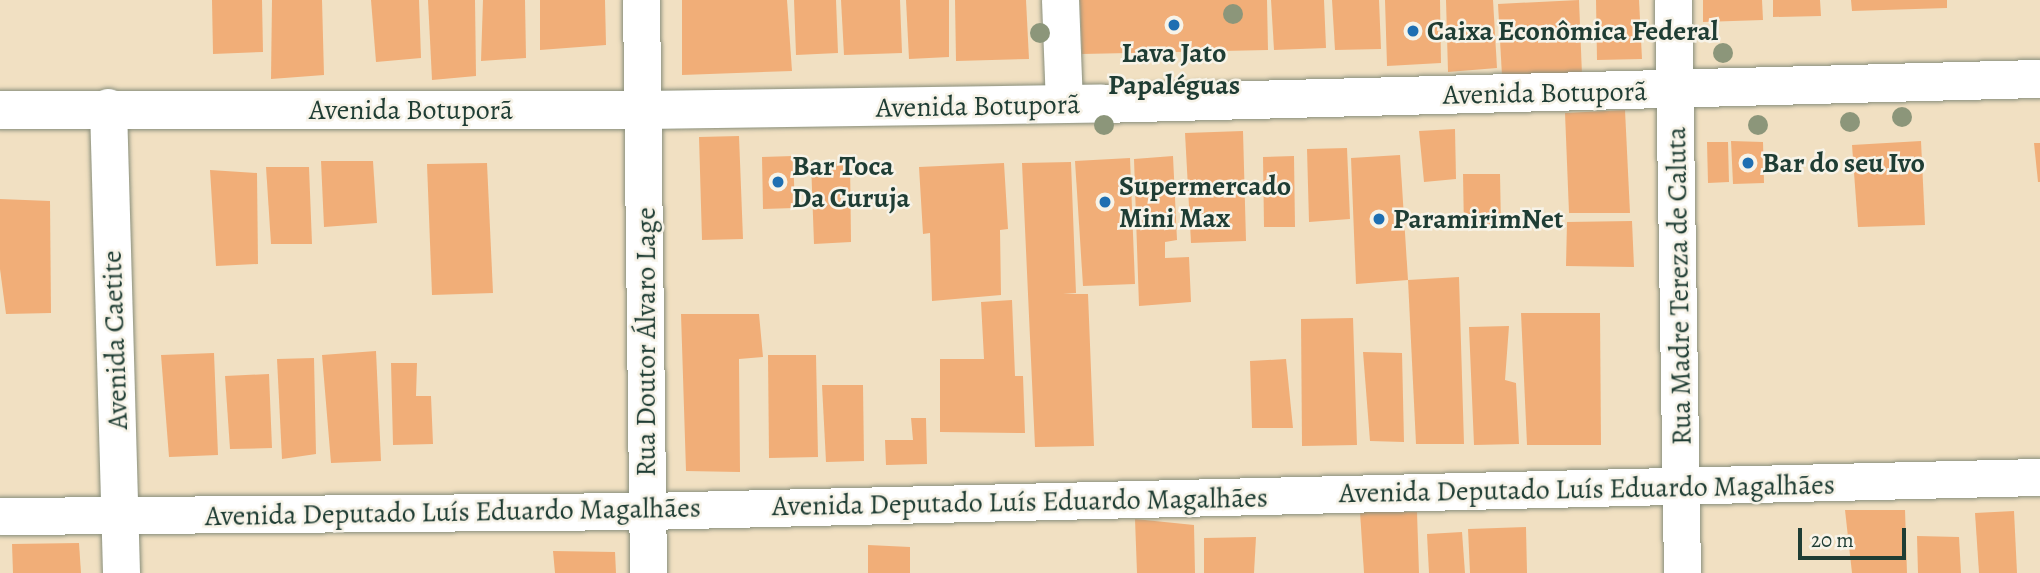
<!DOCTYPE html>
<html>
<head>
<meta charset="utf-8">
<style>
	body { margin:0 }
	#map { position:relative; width:2040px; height:573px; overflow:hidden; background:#f1e0c2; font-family:Alegreya,serif }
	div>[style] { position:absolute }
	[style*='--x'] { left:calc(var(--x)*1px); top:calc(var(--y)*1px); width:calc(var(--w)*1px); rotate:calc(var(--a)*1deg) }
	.building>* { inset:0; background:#f1ae78 }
	.roads { filter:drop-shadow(0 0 2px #888e7b) drop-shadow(0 0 2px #888e7b) }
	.minor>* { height:37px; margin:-18.5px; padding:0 18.5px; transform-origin:18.5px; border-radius:18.5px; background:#fff }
	.tertiary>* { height:38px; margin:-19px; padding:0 19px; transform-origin:19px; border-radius:19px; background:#fff }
	.trees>* { width:20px; height:20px; margin:-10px; border-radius:50%; background:#8c967a }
	.dots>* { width:19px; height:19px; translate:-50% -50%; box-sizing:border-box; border:4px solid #f7f3e8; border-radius:50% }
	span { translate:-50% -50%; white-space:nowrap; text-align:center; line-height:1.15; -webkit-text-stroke:5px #f7f3e8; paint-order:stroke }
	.poi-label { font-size:28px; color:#1f3d34; font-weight:700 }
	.left { translate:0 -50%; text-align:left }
	.street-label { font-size:28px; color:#1f3d34 }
	.scale { position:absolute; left:1798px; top:528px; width:108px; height:32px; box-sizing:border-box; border:4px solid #1f3d34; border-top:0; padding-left:9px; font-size:21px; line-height:24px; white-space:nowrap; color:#1f3d34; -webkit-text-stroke:5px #f7f3e8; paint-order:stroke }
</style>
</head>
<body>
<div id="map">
	<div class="building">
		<div style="clip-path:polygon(212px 0,262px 0,263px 52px,213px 54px)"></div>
		<div style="clip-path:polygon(272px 0,322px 0,324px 75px,271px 79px)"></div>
		<div style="clip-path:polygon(371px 0,419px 0,421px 58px,376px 62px)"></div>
		<div style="clip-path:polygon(428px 0,475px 0,476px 76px,432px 80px)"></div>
		<div style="clip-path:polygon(483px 0,525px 0,526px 58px,481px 61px)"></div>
		<div style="clip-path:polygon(540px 0,605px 0,606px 45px,540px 50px)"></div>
		<div style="clip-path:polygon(682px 0,787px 0,792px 71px,682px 75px)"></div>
		<div style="clip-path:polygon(794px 0,836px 0,838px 53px,796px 55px)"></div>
		<div style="clip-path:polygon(841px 0,900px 0,902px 53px,844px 55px)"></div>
		<div style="clip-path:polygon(906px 0,949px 0,949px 57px,909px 59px)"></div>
		<div style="clip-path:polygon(955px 0,1026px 0,1029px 59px,956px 61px)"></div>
		<div style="clip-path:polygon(1080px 0,1267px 0,1268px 50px,1082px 54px)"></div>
		<div style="clip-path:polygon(1271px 0,1324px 0,1326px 48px,1274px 50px)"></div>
		<div style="clip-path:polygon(1332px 0,1379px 0,1381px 49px,1335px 50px)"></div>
		<div style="clip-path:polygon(1385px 0,1440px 0,1441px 63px,1387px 66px)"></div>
		<div style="clip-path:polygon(1446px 0,1493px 0,1497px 68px,1448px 72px)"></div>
		<div style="clip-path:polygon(1579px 0,1582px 75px,1502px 76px,1498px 4px)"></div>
		<div style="clip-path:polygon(1596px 0,1639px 0,1642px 59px,1597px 60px)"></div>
		<div style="clip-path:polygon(1703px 0,1762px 0,1763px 20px,1703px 22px)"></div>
		<div style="clip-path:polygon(1773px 0,1820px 0,1821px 16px,1773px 17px)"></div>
		<div style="clip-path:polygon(1851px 0,1947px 0,1947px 8px,1852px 11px)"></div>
		<div style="clip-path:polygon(1625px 110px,1630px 213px,1569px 213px,1565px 113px)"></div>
		<div style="clip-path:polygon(1455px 129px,1456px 179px,1424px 182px,1419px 131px)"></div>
		<div style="clip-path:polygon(1243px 131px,1246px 241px,1191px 243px,1185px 133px)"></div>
		<div style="clip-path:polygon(739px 136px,743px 239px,702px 240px,699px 137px)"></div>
		<div style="clip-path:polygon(1731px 141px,1763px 142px,1764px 183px,1733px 184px)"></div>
		<div style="clip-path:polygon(1921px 141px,1925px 225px,1858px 227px,1852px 145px)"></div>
		<div style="clip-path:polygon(1707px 142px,1728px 142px,1729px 182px,1708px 183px)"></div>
		<div style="clip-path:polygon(2034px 143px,2040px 143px,2040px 182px,2038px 182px)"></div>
		<div style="clip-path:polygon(1347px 148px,1350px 219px,1309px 222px,1307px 149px)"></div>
		<div style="clip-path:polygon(1400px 155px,1408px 280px,1356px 284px,1351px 158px)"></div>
		<div style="clip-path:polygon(793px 156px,795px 208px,763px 209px,762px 157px)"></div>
		<div style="clip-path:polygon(1173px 156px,1177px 240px,1165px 242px,1165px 258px,1189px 257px,1191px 302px,1139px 306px,1134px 159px)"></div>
		<div style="clip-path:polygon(1294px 156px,1295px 227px,1264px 227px,1263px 157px)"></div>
		<div style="clip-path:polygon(1130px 158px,1135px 284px,1083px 286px,1075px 161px)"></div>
		<div style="clip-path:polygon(321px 161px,373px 161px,377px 223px,324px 227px)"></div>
		<div style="clip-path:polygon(850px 161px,851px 242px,814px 244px,811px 162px)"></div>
		<div style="clip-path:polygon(1071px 162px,1076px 293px,1063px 294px,1088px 294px,1094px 446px,1035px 447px,1022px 163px)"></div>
		<div style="clip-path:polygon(487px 163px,493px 293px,432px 295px,427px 164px)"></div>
		<div style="clip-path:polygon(1004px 163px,1008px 229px,1000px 230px,1001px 295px,932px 301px,930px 233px,923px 234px,919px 167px)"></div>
		<div style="clip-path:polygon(266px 167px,309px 167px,312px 244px,271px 244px)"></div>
		<div style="clip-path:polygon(210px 170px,257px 173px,258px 264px,216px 266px)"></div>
		<div style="clip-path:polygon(1463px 174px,1500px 174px,1501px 228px,1464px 230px)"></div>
		<div style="clip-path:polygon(0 199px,50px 201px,51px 313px,6px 314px,0 269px)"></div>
		<div style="clip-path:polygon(1632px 221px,1634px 267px,1566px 266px,1567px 222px)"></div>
		<div style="clip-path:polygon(1459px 277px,1464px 444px,1416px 444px,1408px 280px)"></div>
		<div style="clip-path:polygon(1012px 300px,1015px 376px,1023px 376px,1025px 433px,940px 432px,940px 359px,984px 359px,981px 302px)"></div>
		<div style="clip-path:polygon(1521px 313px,1600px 313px,1601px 445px,1527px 445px)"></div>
		<div style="clip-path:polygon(681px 314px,759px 314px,763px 357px,739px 359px,740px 472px,686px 471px)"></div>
		<div style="clip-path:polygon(1353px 318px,1357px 445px,1302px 446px,1301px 319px)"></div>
		<div style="clip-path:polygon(1509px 326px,1505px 380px,1516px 383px,1519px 444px,1474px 445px,1469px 327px)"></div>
		<div style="clip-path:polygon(376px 351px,381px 461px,331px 463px,322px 355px)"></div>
		<div style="clip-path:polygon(1363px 352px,1402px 353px,1404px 442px,1370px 441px)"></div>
		<div style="clip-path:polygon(214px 353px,218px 455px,169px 457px,161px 355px)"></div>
		<div style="clip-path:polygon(768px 355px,816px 355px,818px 457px,769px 458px)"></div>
		<div style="clip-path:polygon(314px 358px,316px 454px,282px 459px,277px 359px)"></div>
		<div style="clip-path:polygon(1286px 359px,1293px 428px,1252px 428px,1250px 361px)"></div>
		<div style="clip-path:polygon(391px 363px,417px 363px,416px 396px,431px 396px,433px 444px,393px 445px)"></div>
		<div style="clip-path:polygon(269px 374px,272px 448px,230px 449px,225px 376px)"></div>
		<div style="clip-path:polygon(822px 385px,863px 385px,864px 461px,826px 462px)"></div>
		<div style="clip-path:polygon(911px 418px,926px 418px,927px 464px,886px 465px,885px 440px,913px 440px)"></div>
		<div style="clip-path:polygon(1845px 510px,1905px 510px,1907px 573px,1852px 573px)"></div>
		<div style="clip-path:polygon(2014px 511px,2017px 573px,1979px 573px,1975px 513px)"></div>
		<div style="clip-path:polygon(1360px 512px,1417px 512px,1419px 573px,1364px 573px)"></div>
		<div style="clip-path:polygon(1135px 519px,1194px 525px,1195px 573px,1137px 573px)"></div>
		<div style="clip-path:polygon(1526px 527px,1527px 573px,1470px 573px,1468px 529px)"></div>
		<div style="clip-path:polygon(1462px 532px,1465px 573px,1429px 573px,1427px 534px)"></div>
		<div style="clip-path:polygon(1917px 536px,1959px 537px,1961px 573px,1918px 573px)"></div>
		<div style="clip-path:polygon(1256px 537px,1254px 573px,1204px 573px,1204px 538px)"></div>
		<div style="clip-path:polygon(79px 543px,81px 573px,13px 573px,12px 544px)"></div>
		<div style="clip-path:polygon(868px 545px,910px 547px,910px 573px,868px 573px)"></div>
		<div style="clip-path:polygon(553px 551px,615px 552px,616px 573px,555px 573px)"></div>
	</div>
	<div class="roads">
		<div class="minor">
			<div style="--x:641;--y:0;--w:573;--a:89.3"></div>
			<div style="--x:1060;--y:0;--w:104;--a:87.8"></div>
			<div style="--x:1673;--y:0;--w:573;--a:89.1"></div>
			<div style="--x:108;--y:107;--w:466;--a:88.4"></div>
			<div style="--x:0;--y:516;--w:647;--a:-0.44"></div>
			<div style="--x:647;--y:511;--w:1393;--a:-1.4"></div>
		</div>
		<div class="tertiary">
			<div style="--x:0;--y:110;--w:644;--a:0"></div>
			<div style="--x:644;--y:110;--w:457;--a:-0.8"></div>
			<div style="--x:1101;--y:104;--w:939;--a:-1.53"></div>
		</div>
	</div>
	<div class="trees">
		<div style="left:1233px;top:14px"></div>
		<div style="left:1040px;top:33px"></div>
		<div style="left:1723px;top:53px"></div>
		<div style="left:1902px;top:117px"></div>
		<div style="left:1850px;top:122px"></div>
		<div style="left:1104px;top:125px"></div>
		<div style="left:1758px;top:125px"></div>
	</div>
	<div class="dots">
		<div style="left:1174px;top:25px;background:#1f6fb2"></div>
		<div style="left:1413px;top:31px;background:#1f6fb2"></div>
		<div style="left:1748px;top:163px;background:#1f6fb2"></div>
		<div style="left:778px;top:182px;background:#1f6fb2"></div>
		<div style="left:1105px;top:202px;background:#1f6fb2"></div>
		<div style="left:1379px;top:219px;background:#1f6fb2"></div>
	</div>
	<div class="poi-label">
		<span class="left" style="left:1427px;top:31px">Caixa Econômica Federal</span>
		<span style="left:1174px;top:69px">Lava Jato<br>Papaléguas</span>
		<span class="left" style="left:1762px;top:163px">Bar do seu Ivo</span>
		<span class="left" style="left:792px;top:182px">Bar Toca<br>Da Curuja</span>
		<span class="left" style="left:1119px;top:202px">Supermercado<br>Mini Max</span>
		<span class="left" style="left:1393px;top:219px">ParamirimNet</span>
	</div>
	<div class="street-label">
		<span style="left:1545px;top:93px;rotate:-1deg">Avenida Botuporã</span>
		<span style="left:978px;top:106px;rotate:-1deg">Avenida Botuporã</span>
		<span style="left:411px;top:110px">Avenida Botuporã</span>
		<span style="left:1679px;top:286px;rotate:-91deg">Rua Madre Tereza de Caluta</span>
		<span style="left:115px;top:340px;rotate:-92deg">Avenida Caetite</span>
		<span style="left:646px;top:342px;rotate:-90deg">Rua Doutor Álvaro Lage</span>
		<span style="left:1587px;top:489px;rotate:-1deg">Avenida Deputado Luís Eduardo Magalhães</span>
		<span style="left:1020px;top:502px;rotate:-1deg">Avenida Deputado Luís Eduardo Magalhães</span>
		<span style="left:453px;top:512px;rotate:-1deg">Avenida Deputado Luís Eduardo Magalhães</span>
	</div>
	<div class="scale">20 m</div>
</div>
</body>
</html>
